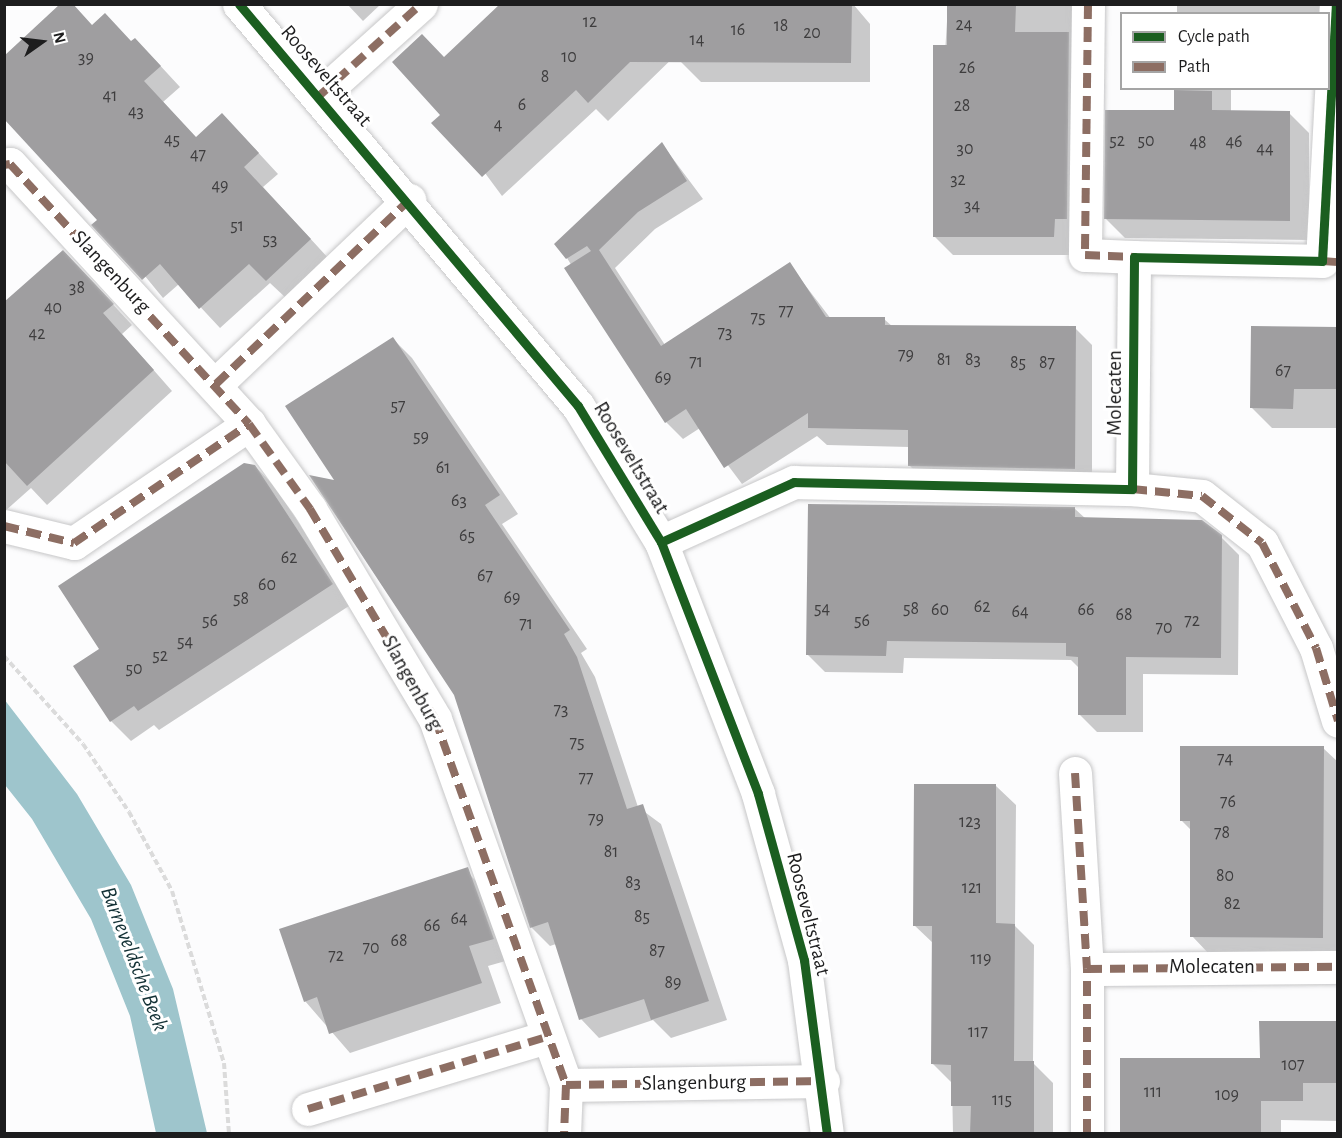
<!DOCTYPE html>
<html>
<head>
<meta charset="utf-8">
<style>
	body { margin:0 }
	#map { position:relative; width:1342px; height:1138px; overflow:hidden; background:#fcfcfd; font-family:"Alegreya Sans",sans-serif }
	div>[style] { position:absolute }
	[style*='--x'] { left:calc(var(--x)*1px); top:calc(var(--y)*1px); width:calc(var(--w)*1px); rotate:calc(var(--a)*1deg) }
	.water>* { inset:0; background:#9ec5cc }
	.shadow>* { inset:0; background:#0003 }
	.building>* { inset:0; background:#9f9ea0 }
	.path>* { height:4px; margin-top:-2px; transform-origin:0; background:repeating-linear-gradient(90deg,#dbdbdb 0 6px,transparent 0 9px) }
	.roads { filter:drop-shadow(0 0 2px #c7c7c8) drop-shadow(0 0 2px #c7c7c8) }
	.minor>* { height:33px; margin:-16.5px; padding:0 16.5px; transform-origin:16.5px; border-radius:16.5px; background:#fff }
	.tertiary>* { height:33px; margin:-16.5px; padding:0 16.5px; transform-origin:16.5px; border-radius:16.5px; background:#fff }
	.quiet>* { height:8px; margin-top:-4px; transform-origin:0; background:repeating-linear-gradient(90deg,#8d6e63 0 15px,transparent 0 23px) }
	.cycleway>* { height:9px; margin:-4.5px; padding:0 4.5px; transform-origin:4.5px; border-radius:4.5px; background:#1b5e20 }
	span { translate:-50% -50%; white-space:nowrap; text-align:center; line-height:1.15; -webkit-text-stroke:6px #fff; paint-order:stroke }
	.number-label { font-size:18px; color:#3e3d3e }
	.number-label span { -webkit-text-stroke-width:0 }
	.street-label { font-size:21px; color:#1d1d1e }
	.water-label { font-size:22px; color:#133135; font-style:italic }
	.frame { position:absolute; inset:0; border:6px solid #1d1d1e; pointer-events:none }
	.legend { position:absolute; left:1120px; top:12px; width:210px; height:78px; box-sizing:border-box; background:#fff; border:2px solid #a5a5a5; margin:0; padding:8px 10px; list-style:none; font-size:18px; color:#1d1d1e }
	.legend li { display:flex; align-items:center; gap:12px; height:30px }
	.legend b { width:30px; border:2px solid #a5a5a5 }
	.north { position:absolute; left:12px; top:12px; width:60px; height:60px; -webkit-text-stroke:4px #fff; paint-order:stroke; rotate:76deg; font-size:16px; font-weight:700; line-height:24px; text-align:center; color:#1d1d1e }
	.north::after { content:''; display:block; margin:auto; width:21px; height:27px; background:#1d1d1e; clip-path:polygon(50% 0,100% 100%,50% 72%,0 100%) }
</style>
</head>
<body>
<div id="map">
	<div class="water">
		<div style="clip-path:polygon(4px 699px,77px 794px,131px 885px,173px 989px,207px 1133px,156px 1133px,130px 1016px,91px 919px,32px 819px,5px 785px)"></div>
	</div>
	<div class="shadow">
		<div style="clip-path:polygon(347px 4px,381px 4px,363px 21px)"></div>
		<div style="clip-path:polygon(501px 4px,853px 4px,870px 24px,870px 82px,701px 82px,681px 62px,681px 50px,608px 121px,596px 109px,502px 196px,442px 115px,445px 59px)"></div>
		<div style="clip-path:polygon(948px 4px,1087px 4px,1072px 255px,953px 255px,934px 236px)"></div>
		<div style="clip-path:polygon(1177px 4px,1331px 4px,1328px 14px,1177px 14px)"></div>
		<div style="clip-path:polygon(93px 27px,132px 43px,155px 60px,180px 87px,163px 102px,196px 138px,241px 134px,278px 174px,263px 187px,330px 260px,287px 299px,270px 283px,220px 328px,179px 284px,163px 298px,99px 220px)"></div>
		<div style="clip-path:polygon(1176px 88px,1231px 88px,1231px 112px,1289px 113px,1309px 133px,1309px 240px,1125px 238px,1106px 219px,1176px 112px)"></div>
		<div style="clip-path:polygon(662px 144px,703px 199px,655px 229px,615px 268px,665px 345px,789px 264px,831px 319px,884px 319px,893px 327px,1075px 328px,1092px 345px,1092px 486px,926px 482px,909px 465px,909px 447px,827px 445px,817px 436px,742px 484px,700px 428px,683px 439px,666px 422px,567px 258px)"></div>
		<div style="clip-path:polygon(82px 271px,132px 325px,122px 334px,172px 391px,47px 505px,31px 488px,4px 512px,4px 305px)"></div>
		<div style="clip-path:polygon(1338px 328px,1338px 428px,1272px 428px,1252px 408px)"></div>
		<div style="clip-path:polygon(393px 339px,412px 358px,518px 514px,502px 524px,587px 649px,581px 653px,595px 677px,638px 807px,661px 824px,727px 1020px,671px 1038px,653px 1020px,599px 1038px,581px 1019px,556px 944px,550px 946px,531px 927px,456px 695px,338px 482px)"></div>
		<div style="clip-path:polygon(255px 466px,275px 487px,352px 604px,159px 730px,154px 725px,131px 741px,111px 721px)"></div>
		<div style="clip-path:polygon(1074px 508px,1086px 519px,1221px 537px,1239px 555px,1238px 675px,1143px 674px,1143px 732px,1097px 732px,1079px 714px,1079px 668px,1071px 660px,904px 658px,903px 673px,825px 672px,807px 654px)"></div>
		<div style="clip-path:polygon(1323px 748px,1338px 762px,1338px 956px,1210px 955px,1192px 936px,1192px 831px,1182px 821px)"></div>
		<div style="clip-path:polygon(996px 786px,1016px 805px,1015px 926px,1034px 945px,1033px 1063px,1053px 1083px,1053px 1134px,953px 1134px,952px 1083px,933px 1064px,934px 944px,914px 925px)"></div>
		<div style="clip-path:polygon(465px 870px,485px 890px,513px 959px,488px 966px,501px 1003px,350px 1053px,305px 1001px)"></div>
		<div style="clip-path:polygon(1338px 1022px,1338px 1121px,1281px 1120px,1281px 1134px,1121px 1134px)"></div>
		<div style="clip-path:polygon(717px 1132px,718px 1134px,591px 1134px,591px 1133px)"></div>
	</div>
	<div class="building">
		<div style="clip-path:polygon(60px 4px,73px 4px,92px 25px,105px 13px,131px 41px,135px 38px,161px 66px,144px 81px,196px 137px,222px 113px,259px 153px,244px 167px,311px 239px,266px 281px,249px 264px,199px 309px,160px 264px,142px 280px,91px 225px,97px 220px,4px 119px,4px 56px)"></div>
		<div style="clip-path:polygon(500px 4px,852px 4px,851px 63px,630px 62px,588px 103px,576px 90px,482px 177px,431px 123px,440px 115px,392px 62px,422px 34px,444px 57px)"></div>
		<div style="clip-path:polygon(947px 4px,1016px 4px,1015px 32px,1069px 32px,1067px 219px,1055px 219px,1054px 237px,933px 237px,933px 45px,947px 45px)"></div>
		<div style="clip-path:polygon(1174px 90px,1212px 91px,1212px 110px,1290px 111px,1290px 221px,1104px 219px,1105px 110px,1174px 110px)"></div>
		<div style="clip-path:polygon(662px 142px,687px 181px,638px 212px,599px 250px,661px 346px,790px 262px,826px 317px,885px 317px,885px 325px,1076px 326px,1075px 469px,908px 466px,908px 430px,808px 428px,808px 413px,724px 468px,686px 409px,665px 423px,564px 268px,591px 251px,587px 246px,566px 259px,554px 244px)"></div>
		<div style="clip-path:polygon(63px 250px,114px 304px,103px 313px,154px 370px,27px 486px,4px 461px,4px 302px)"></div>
		<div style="clip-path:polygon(1251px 326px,1338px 327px,1338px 389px,1294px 389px,1293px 409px,1250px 408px)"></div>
		<div style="clip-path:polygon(393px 337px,500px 495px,485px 505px,570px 630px,564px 634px,577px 657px,627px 809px,643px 804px,709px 1001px,651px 1020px,644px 999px,579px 1020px,548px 922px,530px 928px,454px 695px,309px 475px,334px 480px,285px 406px)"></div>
		<div style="clip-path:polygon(244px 463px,255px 465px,333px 584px,138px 711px,134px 706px,110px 722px,73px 666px,99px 649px,58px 586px)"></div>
		<div style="clip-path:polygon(808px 504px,1075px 507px,1075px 517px,1202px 520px,1222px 535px,1221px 658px,1126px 657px,1126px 715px,1078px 715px,1078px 657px,1066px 656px,1066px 643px,887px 641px,886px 656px,806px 655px)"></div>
		<div style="clip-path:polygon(1180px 746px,1324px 746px,1323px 938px,1190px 937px,1190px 821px,1180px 821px)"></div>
		<div style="clip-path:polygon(914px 784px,996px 784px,996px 923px,1015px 924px,1014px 1061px,1034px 1061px,1034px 1134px,970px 1134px,971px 1106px,951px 1106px,951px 1065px,931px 1064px,932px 926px,913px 926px)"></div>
		<div style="clip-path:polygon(468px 867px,494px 939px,469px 946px,482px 983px,329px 1034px,317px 997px,304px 1002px,279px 929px)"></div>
		<div style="clip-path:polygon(1259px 1021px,1338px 1021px,1338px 1083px,1303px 1083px,1303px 1101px,1261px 1101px,1261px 1134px,1120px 1134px,1120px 1058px,1260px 1058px)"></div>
	</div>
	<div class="path">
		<div style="--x:4;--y:656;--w:118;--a:48.1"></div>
		<div style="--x:83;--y:744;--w:82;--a:55.9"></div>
		<div style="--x:129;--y:812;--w:90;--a:61.4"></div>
		<div style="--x:172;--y:891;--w:180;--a:73.2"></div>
		<div style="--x:224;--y:1063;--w:71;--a:86"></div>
	</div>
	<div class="roads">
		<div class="minor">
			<div style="--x:1088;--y:4;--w:251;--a:90.7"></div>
			<div style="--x:1085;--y:255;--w:49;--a:2.3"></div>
			<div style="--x:319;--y:96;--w:137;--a:-42"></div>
			<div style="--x:4;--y:165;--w:6;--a:-9"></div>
			<div style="--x:10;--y:164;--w:353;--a:47.4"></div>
			<div style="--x:249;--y:424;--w:105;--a:54.3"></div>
			<div style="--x:310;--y:509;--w:244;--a:59.2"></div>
			<div style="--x:435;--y:719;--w:389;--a:70.3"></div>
			<div style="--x:566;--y:1085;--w:49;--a:92.3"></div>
			<div style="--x:216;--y:384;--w:267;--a:-43.6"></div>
			<div style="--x:1132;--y:489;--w:70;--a:5.7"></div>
			<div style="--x:1202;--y:496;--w:76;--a:38.1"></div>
			<div style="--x:1262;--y:543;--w:118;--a:62.8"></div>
			<div style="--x:1316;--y:648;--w:76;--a:73.2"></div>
			<div style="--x:4;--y:526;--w:72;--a:13.7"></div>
			<div style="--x:74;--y:543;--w:212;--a:-34.2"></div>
			<div style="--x:661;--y:542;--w:146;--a:-24.3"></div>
			<div style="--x:794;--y:482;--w:338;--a:1.2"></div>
			<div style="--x:1132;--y:489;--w:232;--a:-89.5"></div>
			<div style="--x:1134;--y:257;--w:188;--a:1.2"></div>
			<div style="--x:1322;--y:261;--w:257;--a:-86.9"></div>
			<div style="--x:1075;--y:773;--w:196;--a:86.5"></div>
			<div style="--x:566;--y:1085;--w:257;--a:-0.9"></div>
			<div style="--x:308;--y:1109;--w:250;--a:-16.8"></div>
			<div style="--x:1087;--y:1134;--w:165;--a:-90"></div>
			<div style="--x:1087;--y:969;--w:251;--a:-0.5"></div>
		</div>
		<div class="tertiary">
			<div style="--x:239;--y:4;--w:526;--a:49.86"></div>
			<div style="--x:578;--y:406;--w:159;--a:58.6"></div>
			<div style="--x:661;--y:542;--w:270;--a:68.9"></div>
			<div style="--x:758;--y:794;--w:172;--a:74.5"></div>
			<div style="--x:804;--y:960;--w:176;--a:82.5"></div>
		</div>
	</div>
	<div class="quiet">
		<div style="--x:1088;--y:4;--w:251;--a:90.7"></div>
		<div style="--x:1085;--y:255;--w:49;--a:2.3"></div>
		<div style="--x:319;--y:96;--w:137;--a:-42"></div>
		<div style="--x:4;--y:165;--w:6;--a:-9"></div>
		<div style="--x:10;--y:164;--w:353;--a:47.4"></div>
		<div style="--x:249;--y:424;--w:105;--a:54.3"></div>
		<div style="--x:310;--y:509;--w:244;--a:59.2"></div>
		<div style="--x:435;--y:719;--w:389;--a:70.3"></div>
		<div style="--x:566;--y:1085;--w:49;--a:92.3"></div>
		<div style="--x:1322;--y:261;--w:16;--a:4"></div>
		<div style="--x:216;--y:384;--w:267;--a:-43.6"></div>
		<div style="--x:1132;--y:489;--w:70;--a:5.7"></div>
		<div style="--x:1202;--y:496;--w:76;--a:38.1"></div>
		<div style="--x:1262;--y:543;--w:118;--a:62.8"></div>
		<div style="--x:1316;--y:648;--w:76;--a:73.2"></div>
		<div style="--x:4;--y:526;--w:72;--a:13.7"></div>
		<div style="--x:74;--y:543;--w:212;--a:-34.2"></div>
		<div style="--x:1075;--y:773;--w:196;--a:86.5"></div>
		<div style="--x:566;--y:1085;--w:257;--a:-0.9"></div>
		<div style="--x:308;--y:1109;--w:250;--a:-16.8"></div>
		<div style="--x:1087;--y:1134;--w:165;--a:-90"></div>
		<div style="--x:1087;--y:969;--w:251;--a:-0.5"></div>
	</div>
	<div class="cycleway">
		<div style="--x:239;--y:4;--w:526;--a:49.86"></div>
		<div style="--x:578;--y:406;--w:159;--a:58.6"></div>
		<div style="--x:661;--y:542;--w:270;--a:68.9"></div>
		<div style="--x:758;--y:794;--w:172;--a:74.5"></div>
		<div style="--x:804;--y:960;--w:176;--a:82.5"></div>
		<div style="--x:661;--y:542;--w:146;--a:-24.3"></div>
		<div style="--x:794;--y:482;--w:338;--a:1.2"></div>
		<div style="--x:1132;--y:489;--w:232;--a:-89.5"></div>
		<div style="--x:1134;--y:257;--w:188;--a:1.2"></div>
		<div style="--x:1322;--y:261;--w:257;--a:-86.9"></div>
	</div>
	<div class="number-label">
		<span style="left:590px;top:22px">12</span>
		<span style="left:964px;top:25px">24</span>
		<span style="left:781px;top:26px">18</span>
		<span style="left:738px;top:30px">16</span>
		<span style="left:812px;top:33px">20</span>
		<span style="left:697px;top:40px">14</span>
		<span style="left:569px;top:57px">10</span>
		<span style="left:86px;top:58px">39</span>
		<span style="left:967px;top:68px">26</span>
		<span style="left:545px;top:77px">8</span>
		<span style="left:110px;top:96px">41</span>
		<span style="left:522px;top:105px">6</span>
		<span style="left:962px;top:106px">28</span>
		<span style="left:136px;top:112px">43</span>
		<span style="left:498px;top:125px">4</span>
		<span style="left:172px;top:140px">45</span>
		<span style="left:1117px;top:141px">52</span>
		<span style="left:1146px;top:141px">50</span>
		<span style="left:1234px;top:142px">46</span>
		<span style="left:1198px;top:143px">48</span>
		<span style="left:965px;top:149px">30</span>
		<span style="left:1265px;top:149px">44</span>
		<span style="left:198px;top:155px">47</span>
		<span style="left:958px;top:180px">32</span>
		<span style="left:220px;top:186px">49</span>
		<span style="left:972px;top:206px">34</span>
		<span style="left:237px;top:226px">51</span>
		<span style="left:270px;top:240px">53</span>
		<span style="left:77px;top:288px">38</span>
		<span style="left:53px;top:308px">40</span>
		<span style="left:786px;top:311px">77</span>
		<span style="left:758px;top:318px">75</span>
		<span style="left:725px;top:333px">73</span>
		<span style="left:37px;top:334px">42</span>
		<span style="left:906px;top:355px">79</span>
		<span style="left:944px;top:360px">81</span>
		<span style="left:973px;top:360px">83</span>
		<span style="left:696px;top:362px">71</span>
		<span style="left:1018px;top:363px">85</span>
		<span style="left:1047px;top:363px">87</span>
		<span style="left:1283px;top:371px">67</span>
		<span style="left:663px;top:378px">69</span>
		<span style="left:398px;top:406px">57</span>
		<span style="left:421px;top:437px">59</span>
		<span style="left:443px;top:468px">61</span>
		<span style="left:459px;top:501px">63</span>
		<span style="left:467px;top:536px">65</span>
		<span style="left:289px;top:558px">62</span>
		<span style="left:485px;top:576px">67</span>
		<span style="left:267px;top:585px">60</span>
		<span style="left:512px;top:598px">69</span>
		<span style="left:241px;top:599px">58</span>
		<span style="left:982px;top:607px">62</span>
		<span style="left:822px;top:609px">54</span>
		<span style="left:911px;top:609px">58</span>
		<span style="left:940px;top:610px">60</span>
		<span style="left:1086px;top:610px">66</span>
		<span style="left:1020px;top:612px">64</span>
		<span style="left:1124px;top:615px">68</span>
		<span style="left:210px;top:621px">56</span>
		<span style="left:862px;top:621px">56</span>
		<span style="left:1192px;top:621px">72</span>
		<span style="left:526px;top:624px">71</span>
		<span style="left:1164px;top:628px">70</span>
		<span style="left:185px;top:642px">54</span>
		<span style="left:160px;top:656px">52</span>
		<span style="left:134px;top:669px">50</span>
		<span style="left:561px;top:710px">73</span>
		<span style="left:577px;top:743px">75</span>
		<span style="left:1225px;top:759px">74</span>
		<span style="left:586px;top:778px">77</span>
		<span style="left:1228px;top:802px">76</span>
		<span style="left:596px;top:819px">79</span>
		<span style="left:970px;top:822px">123</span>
		<span style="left:1222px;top:833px">78</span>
		<span style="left:611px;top:852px">81</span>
		<span style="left:1225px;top:876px">80</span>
		<span style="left:633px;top:883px">83</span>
		<span style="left:972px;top:888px">121</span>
		<span style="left:1232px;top:904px">82</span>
		<span style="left:642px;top:917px">85</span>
		<span style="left:459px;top:919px">64</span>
		<span style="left:432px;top:926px">66</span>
		<span style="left:399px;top:941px">68</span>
		<span style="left:371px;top:948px">70</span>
		<span style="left:657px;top:951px">87</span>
		<span style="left:336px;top:956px">72</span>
		<span style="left:981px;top:959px">119</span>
		<span style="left:673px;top:983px">89</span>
		<span style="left:978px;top:1032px">117</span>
		<span style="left:1293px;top:1065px">107</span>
		<span style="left:1153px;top:1092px">111</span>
		<span style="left:1227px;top:1095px">109</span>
		<span style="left:1002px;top:1100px">115</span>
	</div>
	<div class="street-label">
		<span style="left:326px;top:76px;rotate:49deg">Rooseveltstraat</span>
		<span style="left:111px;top:272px;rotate:47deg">Slangenburg</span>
		<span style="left:1115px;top:393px;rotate:-90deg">Molecaten</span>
		<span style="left:631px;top:458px;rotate:59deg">Rooseveltstraat</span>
		<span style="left:412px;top:683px;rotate:61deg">Slangenburg</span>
		<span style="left:808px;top:914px;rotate:76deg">Rooseveltstraat</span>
		<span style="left:1212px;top:967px">Molecaten</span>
		<span style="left:694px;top:1083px;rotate:-1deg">Slangenburg</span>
	</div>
	<div class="water-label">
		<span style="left:134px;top:959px;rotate:69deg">Barneveldsche Beek</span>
	</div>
	<div class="frame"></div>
	<ul class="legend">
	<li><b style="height:8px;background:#1b5e20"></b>Cycle path</li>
	<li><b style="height:8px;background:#8d6e63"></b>Path</li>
	</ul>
	<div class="north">N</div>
</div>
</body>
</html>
